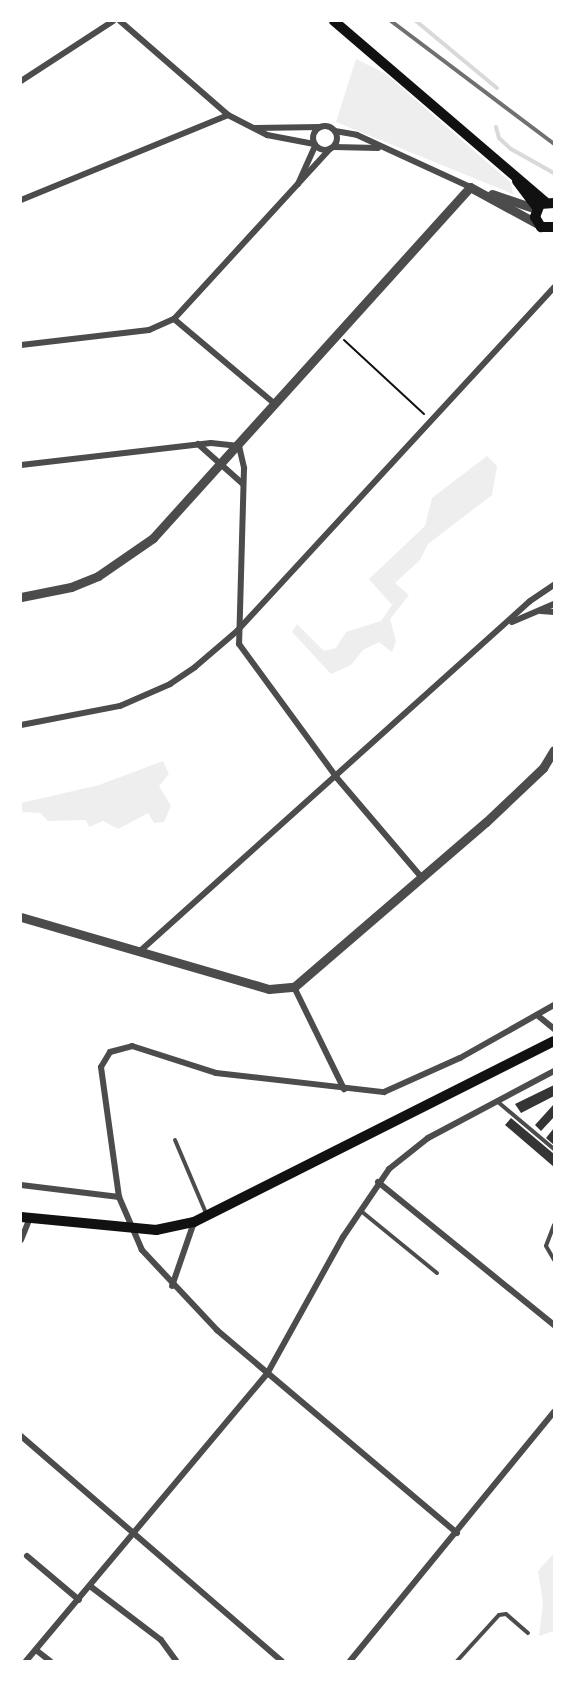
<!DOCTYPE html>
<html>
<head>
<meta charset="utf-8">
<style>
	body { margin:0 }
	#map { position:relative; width:575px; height:1682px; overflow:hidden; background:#fff; font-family:"Public Sans",sans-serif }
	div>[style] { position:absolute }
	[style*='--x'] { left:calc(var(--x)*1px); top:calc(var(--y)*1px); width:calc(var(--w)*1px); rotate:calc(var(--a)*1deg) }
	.green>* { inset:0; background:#eee }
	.stream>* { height:4px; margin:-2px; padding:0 2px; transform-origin:2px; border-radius:2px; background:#d9d9d9 }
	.building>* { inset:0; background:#353535 }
	.path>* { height:2px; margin:-1px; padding:0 1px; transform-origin:1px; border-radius:1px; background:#111 }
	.service>* { height:4px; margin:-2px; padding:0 2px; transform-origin:2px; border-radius:2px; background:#4c4c4c }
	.minor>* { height:6px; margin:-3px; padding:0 3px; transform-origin:3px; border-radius:3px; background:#4c4c4c }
	.minor>.ring { margin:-3px; padding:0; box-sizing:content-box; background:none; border:6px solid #4c4c4c; border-radius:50% }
	.tertiary>* { height:9px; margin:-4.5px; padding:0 4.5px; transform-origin:4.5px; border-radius:4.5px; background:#4c4c4c }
	.secondary>* { height:10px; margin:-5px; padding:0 5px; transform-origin:5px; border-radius:5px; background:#111 }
	.rail>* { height:4px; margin:-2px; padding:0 2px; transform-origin:2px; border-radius:2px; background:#707070 }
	span { translate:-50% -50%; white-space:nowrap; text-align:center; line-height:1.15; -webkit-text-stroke:4.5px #fff; paint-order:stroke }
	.frame { position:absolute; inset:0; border:22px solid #fff; pointer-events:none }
</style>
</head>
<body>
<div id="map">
	<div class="green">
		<div style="clip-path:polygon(356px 59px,386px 74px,511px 183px,513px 194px,336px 122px)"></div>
		<div style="clip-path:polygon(487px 456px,497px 466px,492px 495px,428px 544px,420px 560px,395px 583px,409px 595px,390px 619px,396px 641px,392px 652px,379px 642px,363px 650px,351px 665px,331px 674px,292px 632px,297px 624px,324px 651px,336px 648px,346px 632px,381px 621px,392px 605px,369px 579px,425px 526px,432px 498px)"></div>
		<div style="clip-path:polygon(163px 761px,169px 774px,159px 786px,171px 806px,164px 822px,154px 823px,148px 813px,118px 829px,103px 821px,89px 827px,86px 820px,48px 821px,40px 813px,23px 812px,21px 817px,21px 803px,99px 785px)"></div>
		<div style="clip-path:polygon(554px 1553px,554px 1631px,539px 1636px,543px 1603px,538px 1571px)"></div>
	</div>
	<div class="stream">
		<div style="--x:416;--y:21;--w:105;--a:39.6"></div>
		<div style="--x:496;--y:127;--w:11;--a:75"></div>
		<div style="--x:499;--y:138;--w:16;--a:43"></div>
		<div style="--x:511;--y:149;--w:49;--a:29.2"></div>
	</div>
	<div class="building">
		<div style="clip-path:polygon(554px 1085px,554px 1096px,521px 1113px,515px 1104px)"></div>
		<div style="clip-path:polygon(554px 1104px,554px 1117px,541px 1131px,535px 1125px)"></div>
		<div style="clip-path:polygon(511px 1118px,554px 1154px,554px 1167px,505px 1125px)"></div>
		<div style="clip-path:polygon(554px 1128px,554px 1145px,546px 1138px)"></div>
	</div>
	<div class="path">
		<div style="--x:344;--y:340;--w:109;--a:42.8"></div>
	</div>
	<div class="service">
		<div style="--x:498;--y:1102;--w:73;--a:40"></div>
		<div style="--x:175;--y:1140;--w:79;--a:67"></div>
		<div style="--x:361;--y:1211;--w:98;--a:39.2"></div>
		<div style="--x:554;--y:1225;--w:22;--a:111"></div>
		<div style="--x:546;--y:1246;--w:16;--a:60"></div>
		<div style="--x:457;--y:1661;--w:62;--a:-47.6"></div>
		<div style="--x:499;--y:1615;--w:7;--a:-8"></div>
		<div style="--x:506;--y:1614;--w:29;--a:41"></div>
	</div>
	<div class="minor">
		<div style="--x:120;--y:21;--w:143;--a:41"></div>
		<div style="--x:21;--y:81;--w:110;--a:-33.1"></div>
		<div class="ring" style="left:313px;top:126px;width:18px;height:18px"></div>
		<div style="--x:255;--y:128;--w:65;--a:-0.9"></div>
		<div style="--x:335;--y:131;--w:22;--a:10"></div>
		<div style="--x:357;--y:135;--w:124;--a:24.7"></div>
		<div style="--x:334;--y:147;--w:44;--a:1.3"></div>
		<div style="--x:298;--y:184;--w:42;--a:-65.9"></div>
		<div style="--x:21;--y:200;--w:224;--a:-22.3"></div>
		<div style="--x:228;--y:115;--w:44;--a:27.1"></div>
		<div style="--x:267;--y:135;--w:48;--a:10.8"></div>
		<div style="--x:174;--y:319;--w:132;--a:40.1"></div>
		<div style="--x:21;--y:345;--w:129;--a:-6.7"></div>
		<div style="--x:149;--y:330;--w:27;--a:-24"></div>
		<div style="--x:174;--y:319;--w:231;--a:-47.5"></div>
		<div style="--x:198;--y:444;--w:59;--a:41.6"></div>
		<div style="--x:21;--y:465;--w:191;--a:-6.6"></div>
		<div style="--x:211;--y:443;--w:28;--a:6"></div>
		<div style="--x:239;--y:446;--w:23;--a:77"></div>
		<div style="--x:244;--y:468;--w:176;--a:91.6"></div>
		<div style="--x:239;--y:644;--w:166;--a:53.8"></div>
		<div style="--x:337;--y:778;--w:131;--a:49.6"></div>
		<div style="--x:541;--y:611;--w:13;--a:4"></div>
		<div style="--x:512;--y:622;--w:46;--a:-23.2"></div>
		<div style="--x:21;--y:725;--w:101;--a:-10.9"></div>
		<div style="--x:120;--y:706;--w:55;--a:-23.7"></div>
		<div style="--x:170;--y:684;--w:30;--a:-34"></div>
		<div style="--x:195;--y:667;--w:55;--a:-40.6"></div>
		<div style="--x:237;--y:631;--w:468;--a:-47.3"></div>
		<div style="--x:139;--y:952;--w:525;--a:-41.91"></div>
		<div style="--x:530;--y:601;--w:29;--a:-34"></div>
		<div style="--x:294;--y:987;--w:114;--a:63.9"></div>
		<div style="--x:537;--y:1015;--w:22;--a:39"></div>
		<div style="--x:378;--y:1182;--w:227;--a:39.1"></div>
		<div style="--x:21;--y:1185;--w:99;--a:7"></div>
		<div style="--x:21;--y:1240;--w:24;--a:-68"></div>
		<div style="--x:172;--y:1286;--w:68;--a:-71"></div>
		<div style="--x:21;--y:1436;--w:345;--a:40.8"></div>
		<div style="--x:457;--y:1533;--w:314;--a:-139.8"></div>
		<div style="--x:217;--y:1330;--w:110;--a:-133.2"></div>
		<div style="--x:142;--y:1250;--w:58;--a:-113.5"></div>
		<div style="--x:119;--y:1197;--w:131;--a:-97.9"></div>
		<div style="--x:101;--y:1067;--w:17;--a:-59"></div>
		<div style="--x:110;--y:1052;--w:23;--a:-15"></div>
		<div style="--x:132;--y:1046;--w:88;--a:17.8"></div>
		<div style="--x:216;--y:1073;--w:169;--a:6.5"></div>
		<div style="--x:384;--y:1092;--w:83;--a:-24.1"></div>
		<div style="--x:460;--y:1058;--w:108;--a:-29.4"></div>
		<div style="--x:27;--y:1556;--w:68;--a:40.2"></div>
		<div style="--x:90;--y:1586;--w:89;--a:37.3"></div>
		<div style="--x:161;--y:1640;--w:26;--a:54"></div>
		<div style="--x:36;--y:1650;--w:18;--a:38"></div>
		<div style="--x:26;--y:1661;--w:375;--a:-50"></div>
		<div style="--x:267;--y:1374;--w:157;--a:-61"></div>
		<div style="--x:343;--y:1237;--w:82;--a:-55.9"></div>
		<div style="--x:389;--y:1169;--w:50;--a:-38.5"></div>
		<div style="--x:428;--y:1138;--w:143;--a:-28"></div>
		<div style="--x:350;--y:1661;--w:322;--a:-50.7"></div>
	</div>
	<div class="tertiary">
		<div style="--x:470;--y:187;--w:77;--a:28.6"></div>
		<div style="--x:492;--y:194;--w:46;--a:18.8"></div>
		<div style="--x:21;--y:597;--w:51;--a:-11.3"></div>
		<div style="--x:71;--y:587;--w:29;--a:-22"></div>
		<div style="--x:98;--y:576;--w:67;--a:-34.6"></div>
		<div style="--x:153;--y:538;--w:473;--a:-47.9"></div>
		<div style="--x:21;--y:917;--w:258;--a:16.2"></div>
		<div style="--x:269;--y:989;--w:25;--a:-5"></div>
		<div style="--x:294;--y:987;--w:253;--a:-40.7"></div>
		<div style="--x:486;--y:822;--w:79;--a:-43.5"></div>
		<div style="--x:543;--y:768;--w:21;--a:-59"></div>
	</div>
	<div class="secondary">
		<div style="--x:334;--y:21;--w:278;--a:40.6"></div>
		<div style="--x:517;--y:181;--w:34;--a:53"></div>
		<div style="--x:554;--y:203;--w:14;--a:176"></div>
		<div style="--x:540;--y:204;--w:14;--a:111"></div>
		<div style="--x:535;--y:217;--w:12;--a:59"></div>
		<div style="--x:541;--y:227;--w:13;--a:0"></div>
		<div style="--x:21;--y:1217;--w:136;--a:5.5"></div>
		<div style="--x:156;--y:1230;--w:39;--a:-12"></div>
		<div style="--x:194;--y:1222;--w:403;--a:-26.7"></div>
	</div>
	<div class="rail">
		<div style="--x:391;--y:21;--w:204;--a:37"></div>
	</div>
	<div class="frame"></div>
</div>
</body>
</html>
